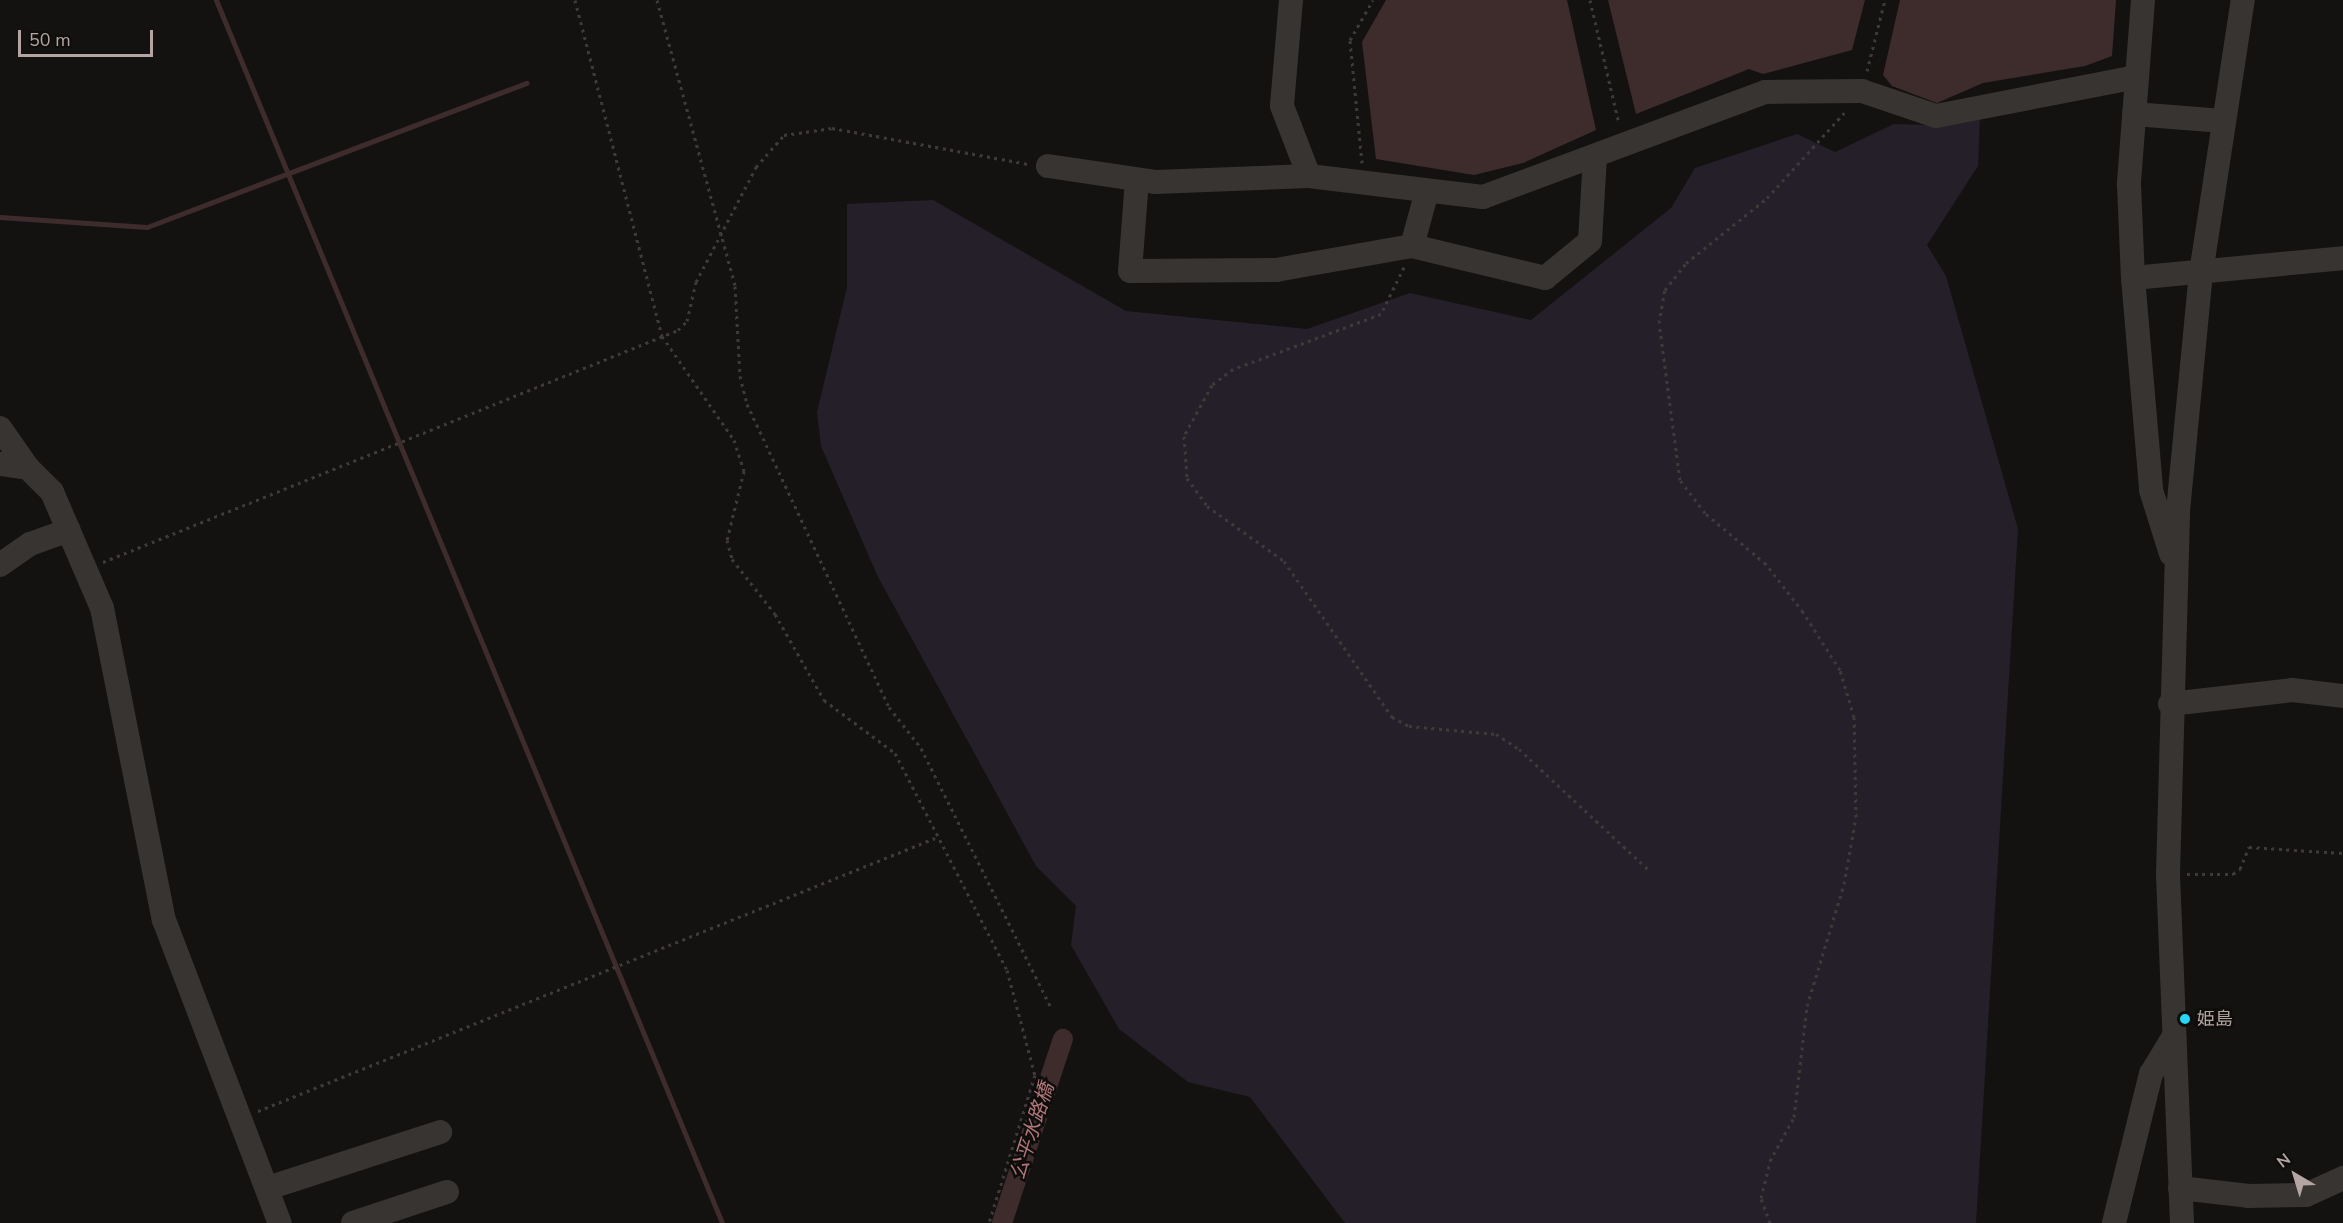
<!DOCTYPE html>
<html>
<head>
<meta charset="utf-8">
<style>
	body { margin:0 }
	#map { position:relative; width:2343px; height:1223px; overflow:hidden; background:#131211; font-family:"Nunito Sans","Noto Sans JP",sans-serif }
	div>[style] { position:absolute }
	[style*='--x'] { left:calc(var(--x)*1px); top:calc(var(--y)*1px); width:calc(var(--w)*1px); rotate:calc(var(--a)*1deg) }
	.green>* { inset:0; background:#241f28 }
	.water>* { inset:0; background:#3e2c2d }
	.stream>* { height:5px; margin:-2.5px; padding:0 2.5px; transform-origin:2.5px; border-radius:2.5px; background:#3e2c2d }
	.canal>* { height:20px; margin:-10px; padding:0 10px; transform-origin:10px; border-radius:10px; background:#3e2c2d }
	.path>* { height:3px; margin-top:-1.5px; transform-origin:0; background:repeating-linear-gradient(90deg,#3f3a38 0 3px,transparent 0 7.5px) }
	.minor>* { height:24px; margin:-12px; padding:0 12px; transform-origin:12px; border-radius:12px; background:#383432 }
	.dots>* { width:16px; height:16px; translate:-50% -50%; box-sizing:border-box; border:3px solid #0e0d0c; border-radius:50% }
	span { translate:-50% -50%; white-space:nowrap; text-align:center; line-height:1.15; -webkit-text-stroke:5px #0e0d0c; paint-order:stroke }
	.poi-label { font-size:18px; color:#b4a5a2 }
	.left { translate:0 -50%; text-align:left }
	.water-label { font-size:20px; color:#b1777a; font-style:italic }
	.north { position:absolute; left:2265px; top:1145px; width:60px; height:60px; -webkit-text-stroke:4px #0e0d0c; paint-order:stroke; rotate:322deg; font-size:16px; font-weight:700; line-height:24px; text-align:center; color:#b4a5a2 }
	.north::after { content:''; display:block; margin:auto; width:21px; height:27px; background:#b4a5a2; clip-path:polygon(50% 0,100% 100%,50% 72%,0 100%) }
	.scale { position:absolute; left:18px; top:30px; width:135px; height:27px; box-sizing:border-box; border:3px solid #b4a5a2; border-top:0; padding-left:8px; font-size:18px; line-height:21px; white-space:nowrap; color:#b4a5a2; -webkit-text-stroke:4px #0e0d0c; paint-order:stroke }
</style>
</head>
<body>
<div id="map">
	<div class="green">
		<div style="clip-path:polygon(1980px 116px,1978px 166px,1927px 245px,1946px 276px,2018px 529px,1976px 1223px,1345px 1223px,1250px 1097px,1188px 1082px,1119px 1029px,1071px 945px,1076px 906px,1036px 866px,877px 575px,821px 446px,817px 412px,847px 287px,847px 204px,933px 200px,1126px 311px,1307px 329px,1410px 293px,1531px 320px,1671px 208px,1695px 168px,1797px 134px,1835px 152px,1894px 124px,1930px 125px)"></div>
	</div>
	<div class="water">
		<div style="clip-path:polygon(1386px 0,1567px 0,1596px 130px,1523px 163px,1474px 175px,1376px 159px,1362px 42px)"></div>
		<div style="clip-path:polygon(1608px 0,1865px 0,1852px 50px,1763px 74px,1749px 69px,1636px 114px)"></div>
		<div style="clip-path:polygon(1900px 0,2116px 0,2112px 56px,2085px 66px,1983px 83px,1937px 103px,1892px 86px,1883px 75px)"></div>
	</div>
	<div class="stream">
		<div style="--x:216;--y:0;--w:1324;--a:67.52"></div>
		<div style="--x:0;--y:217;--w:147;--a:3.9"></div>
		<div style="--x:147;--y:227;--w:406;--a:-20.8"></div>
	</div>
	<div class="canal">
		<div style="--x:1002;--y:1223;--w:194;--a:-71.7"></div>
	</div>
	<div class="path">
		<div style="--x:575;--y:0;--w:347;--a:75.5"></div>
		<div style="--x:662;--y:336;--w:126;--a:55.3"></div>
		<div style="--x:734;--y:440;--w:33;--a:72"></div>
		<div style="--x:744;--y:471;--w:71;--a:103.8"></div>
		<div style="--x:727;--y:540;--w:20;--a:75"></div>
		<div style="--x:732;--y:559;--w:70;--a:52"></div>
		<div style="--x:775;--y:614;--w:99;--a:60.3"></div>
		<div style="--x:824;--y:700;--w:89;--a:36.7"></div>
		<div style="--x:895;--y:753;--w:244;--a:62.7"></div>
		<div style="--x:1007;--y:970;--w:109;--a:75.1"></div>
		<div style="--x:1035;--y:1075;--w:155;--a:107.3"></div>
		<div style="--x:657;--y:0;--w:296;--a:74.7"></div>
		<div style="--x:735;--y:286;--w:90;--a:86.8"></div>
		<div style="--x:740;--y:376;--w:29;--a:76"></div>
		<div style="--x:747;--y:404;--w:335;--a:64.9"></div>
		<div style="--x:889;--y:707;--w:52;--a:52"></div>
		<div style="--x:921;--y:748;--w:291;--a:63.4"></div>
		<div style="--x:1590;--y:0;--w:127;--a:76.8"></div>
		<div style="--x:1867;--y:71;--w:73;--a:-75.8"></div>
		<div style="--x:1362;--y:163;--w:124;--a:-95.6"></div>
		<div style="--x:1350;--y:40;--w:46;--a:-60.1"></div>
		<div style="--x:1404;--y:267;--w:52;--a:116.1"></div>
		<div style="--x:1381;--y:314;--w:158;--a:159.6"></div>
		<div style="--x:1233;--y:369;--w:26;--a:143"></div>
		<div style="--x:1212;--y:385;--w:58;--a:118.8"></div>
		<div style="--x:1184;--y:436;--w:42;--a:85.9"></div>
		<div style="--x:1187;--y:478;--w:34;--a:54"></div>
		<div style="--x:1207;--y:506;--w:95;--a:35.5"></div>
		<div style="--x:1284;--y:561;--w:190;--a:55.3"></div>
		<div style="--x:1392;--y:717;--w:19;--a:28"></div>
		<div style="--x:1409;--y:726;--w:87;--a:5.3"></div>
		<div style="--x:1496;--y:734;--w:27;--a:33"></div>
		<div style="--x:1519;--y:749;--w:180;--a:43"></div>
		<div style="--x:103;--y:562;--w:620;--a:-21.97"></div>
		<div style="--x:678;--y:330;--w:13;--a:-45"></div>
		<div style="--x:687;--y:321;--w:40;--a:-77"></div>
		<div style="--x:696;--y:282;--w:130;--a:-62.4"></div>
		<div style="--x:756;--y:167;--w:43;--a:-48.8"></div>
		<div style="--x:784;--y:135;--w:49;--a:-8.3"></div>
		<div style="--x:832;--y:128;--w:199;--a:10.4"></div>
		<div style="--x:2187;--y:874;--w:46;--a:0"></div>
		<div style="--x:2233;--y:874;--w:9;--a:-36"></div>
		<div style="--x:2240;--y:869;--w:24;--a:-68"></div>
		<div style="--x:2249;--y:847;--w:94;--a:3.7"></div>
		<div style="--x:258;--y:1111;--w:730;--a:-21.96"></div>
		<div style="--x:1770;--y:1223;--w:27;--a:-110"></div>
		<div style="--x:1761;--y:1198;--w:38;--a:-76"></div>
		<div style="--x:1770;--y:1161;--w:50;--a:-61.4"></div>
		<div style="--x:1794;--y:1117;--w:112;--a:-83.3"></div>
		<div style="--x:1807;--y:1006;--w:127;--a:-73.1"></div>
		<div style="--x:1844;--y:884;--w:68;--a:-79.8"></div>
		<div style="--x:1856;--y:817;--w:100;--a:-91.1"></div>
		<div style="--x:1854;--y:717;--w:49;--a:-106.6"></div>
		<div style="--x:1840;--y:670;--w:69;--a:-122.5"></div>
		<div style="--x:1803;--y:612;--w:61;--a:-127.6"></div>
		<div style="--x:1766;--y:564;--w:80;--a:-140.1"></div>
		<div style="--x:1705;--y:513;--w:41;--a:-127.1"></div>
		<div style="--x:1680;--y:480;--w:158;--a:-97.6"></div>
		<div style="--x:1659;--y:323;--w:34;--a:-80"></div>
		<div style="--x:1665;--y:290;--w:34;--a:-52"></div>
		<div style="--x:1686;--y:263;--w:104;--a:-38.7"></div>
		<div style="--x:1767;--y:198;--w:115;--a:-47.8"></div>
	</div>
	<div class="minor">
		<div style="--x:1291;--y:0;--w:106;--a:94.9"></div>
		<div style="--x:1282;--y:106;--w:75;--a:68.9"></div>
		<div style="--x:2143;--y:0;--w:185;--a:94.4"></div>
		<div style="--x:2129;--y:184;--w:94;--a:87.6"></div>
		<div style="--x:2133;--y:278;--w:213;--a:85.1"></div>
		<div style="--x:2151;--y:490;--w:67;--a:72.6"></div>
		<div style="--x:2134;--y:114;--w:89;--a:4.5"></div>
		<div style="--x:1048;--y:166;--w:108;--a:8.5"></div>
		<div style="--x:1155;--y:182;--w:154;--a:-2.2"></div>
		<div style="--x:1309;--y:176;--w:175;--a:6.9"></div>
		<div style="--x:1483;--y:197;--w:301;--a:-20.4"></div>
		<div style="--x:1765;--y:92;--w:97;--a:-0.6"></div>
		<div style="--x:1862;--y:91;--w:78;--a:18.7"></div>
		<div style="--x:1936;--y:116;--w:205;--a:-11"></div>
		<div style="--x:1137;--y:180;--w:91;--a:94.4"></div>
		<div style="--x:1130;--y:271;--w:146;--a:-0.4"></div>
		<div style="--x:1276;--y:270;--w:138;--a:-10"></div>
		<div style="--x:1412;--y:246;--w:137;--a:13.5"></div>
		<div style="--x:1545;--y:278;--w:58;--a:-39.4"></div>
		<div style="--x:1590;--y:241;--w:84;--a:-86.6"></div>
		<div style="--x:1412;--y:246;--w:57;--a:-74.7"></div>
		<div style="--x:2133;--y:278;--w:211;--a:-5.4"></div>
		<div style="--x:0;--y:428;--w:49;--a:55"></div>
		<div style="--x:0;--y:464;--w:28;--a:8"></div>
		<div style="--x:28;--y:468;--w:34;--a:45"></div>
		<div style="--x:52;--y:492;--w:126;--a:66.7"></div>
		<div style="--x:102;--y:608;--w:318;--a:78.8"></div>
		<div style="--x:164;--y:920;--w:324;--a:69.1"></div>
		<div style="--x:0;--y:565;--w:37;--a:-35"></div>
		<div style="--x:30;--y:544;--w:41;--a:-19.7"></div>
		<div style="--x:2170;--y:704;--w:123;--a:-6.5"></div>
		<div style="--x:2292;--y:690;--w:51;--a:6.7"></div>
		<div style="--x:268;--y:1188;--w:181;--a:-18"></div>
		<div style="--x:2180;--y:1188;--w:69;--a:6.6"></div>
		<div style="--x:2249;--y:1196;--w:57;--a:-1"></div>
		<div style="--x:2306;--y:1195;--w:41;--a:-24.7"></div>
		<div style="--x:353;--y:1223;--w:99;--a:-18.3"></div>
		<div style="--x:2114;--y:1223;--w:154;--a:-76.1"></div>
		<div style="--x:2151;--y:1074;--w:41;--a:-59"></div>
		<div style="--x:2182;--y:1223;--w:349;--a:-92.3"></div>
		<div style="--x:2168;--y:874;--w:363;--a:-88.4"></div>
		<div style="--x:2178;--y:511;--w:239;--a:-84.5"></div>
		<div style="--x:2201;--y:273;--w:276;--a:-81.3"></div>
	</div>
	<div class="dots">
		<div style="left:2185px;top:1019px;background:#25d6f7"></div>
	</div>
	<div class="poi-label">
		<span class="left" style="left:2197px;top:1019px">姫島</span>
	</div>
	<div class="water-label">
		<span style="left:1032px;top:1131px;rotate:-72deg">公平水路橋</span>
	</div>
	<div class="north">N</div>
	<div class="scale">50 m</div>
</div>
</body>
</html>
